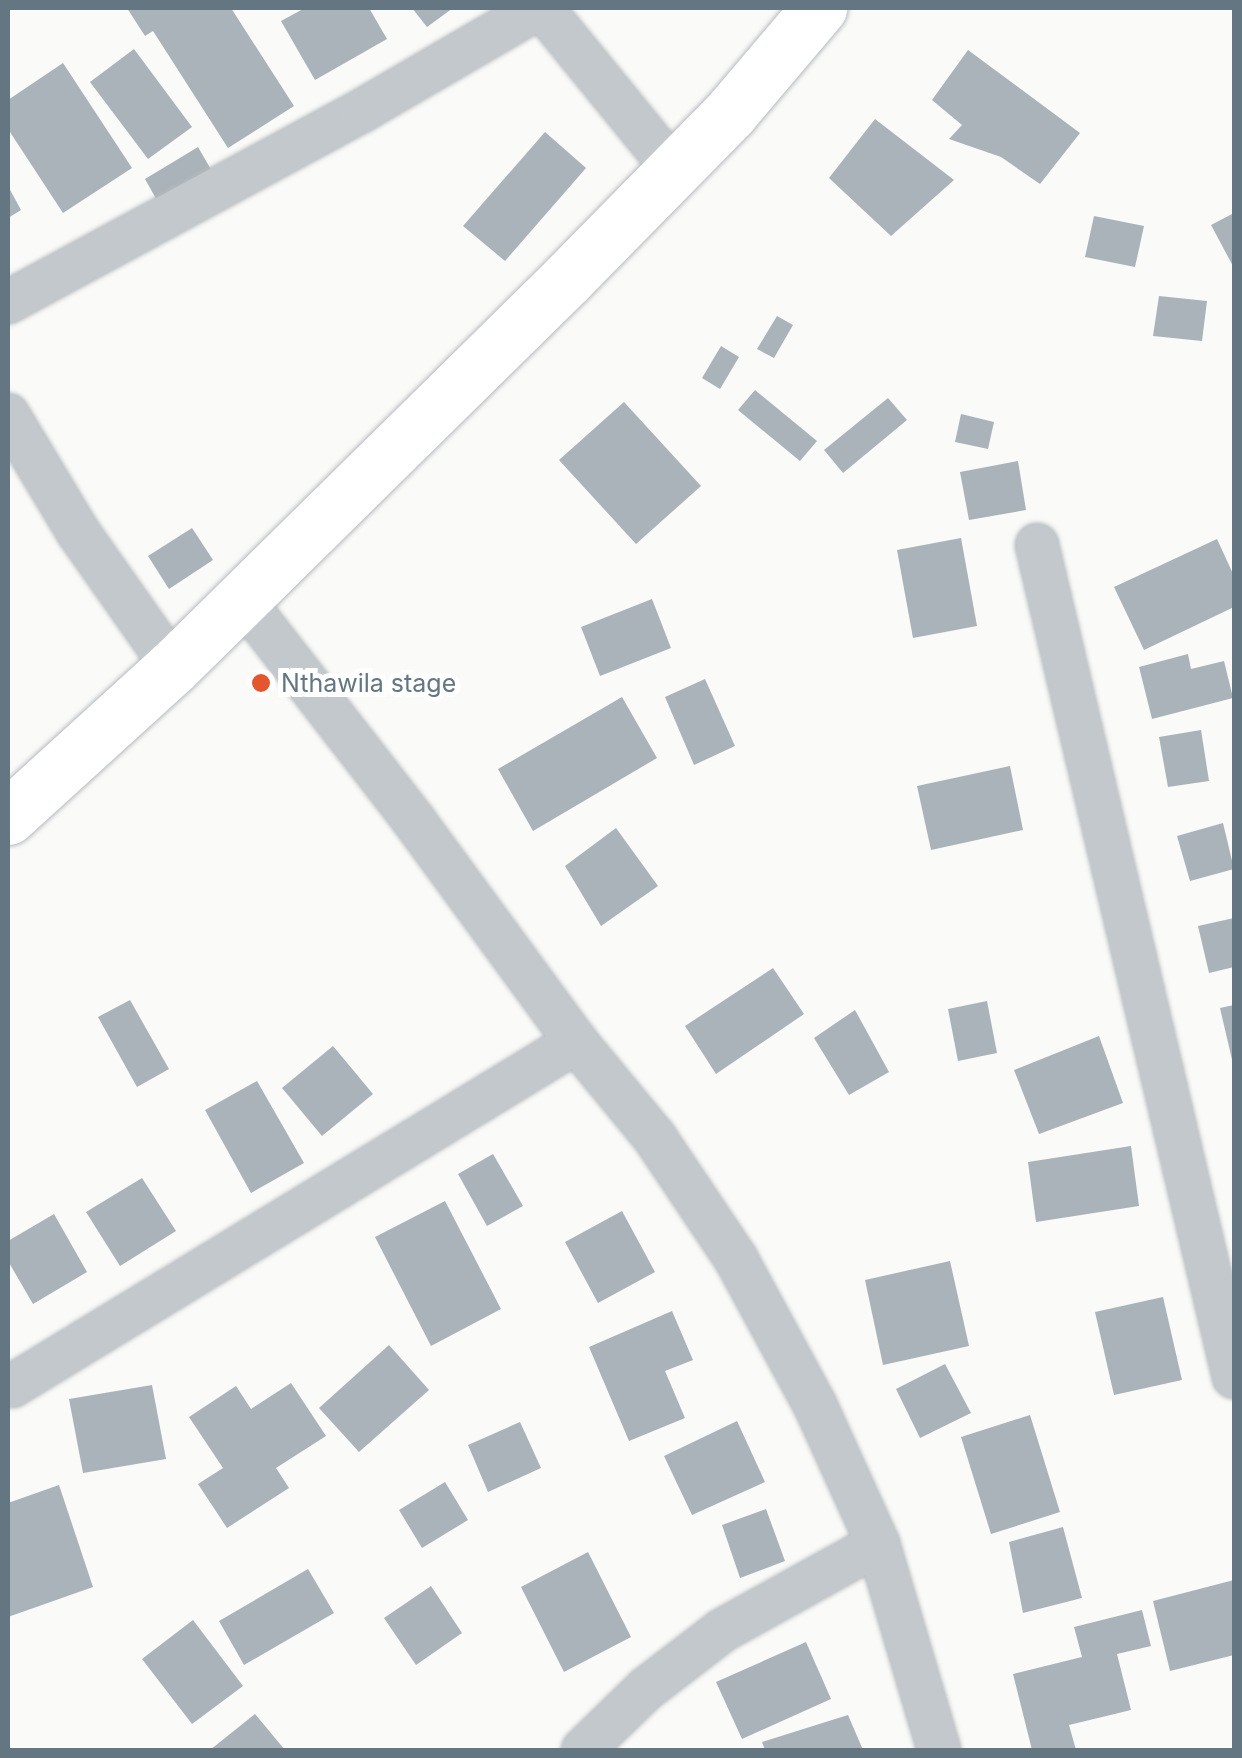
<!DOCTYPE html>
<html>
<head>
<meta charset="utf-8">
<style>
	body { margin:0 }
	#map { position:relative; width:1242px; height:1758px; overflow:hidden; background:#fafaf8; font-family:Inter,sans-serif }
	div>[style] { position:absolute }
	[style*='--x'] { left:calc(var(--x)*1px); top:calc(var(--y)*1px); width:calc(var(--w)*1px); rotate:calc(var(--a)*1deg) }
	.building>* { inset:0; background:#aab3b9 }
	.roads { filter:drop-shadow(0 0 2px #b5babe) drop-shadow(0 0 2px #b5babe) }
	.minor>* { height:42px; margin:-21px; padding:0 21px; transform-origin:21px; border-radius:21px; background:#c3c8cc }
	.major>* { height:55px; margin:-27.5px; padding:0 27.5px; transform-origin:27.5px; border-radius:27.5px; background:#fff }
	.dots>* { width:28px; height:28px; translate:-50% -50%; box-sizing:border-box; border:5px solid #fff; border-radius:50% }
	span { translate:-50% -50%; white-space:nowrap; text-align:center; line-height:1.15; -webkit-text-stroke:10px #fff; paint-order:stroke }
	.poi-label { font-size:25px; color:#657683 }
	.left { translate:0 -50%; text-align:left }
	.frame { position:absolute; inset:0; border:10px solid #657683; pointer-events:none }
</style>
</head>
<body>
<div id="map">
	<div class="building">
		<div style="clip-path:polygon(127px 8px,231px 8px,294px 106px,228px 148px,153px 31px,145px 36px)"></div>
		<div style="clip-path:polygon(305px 8px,369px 8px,387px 39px,315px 80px,281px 21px)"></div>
		<div style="clip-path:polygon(412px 8px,453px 8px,427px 27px)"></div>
		<div style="clip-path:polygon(134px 49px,192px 127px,148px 159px,90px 82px)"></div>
		<div style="clip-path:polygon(968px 50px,1080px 133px,1040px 184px,1001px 157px,949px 139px,962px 125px,932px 100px)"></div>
		<div style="clip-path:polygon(63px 63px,132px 168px,63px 213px,8px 129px,8px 100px)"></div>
		<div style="clip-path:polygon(875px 119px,954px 180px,891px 236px,829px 178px)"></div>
		<div style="clip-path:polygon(545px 132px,586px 168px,505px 261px,463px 226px)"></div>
		<div style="clip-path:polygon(198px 147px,213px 173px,159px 204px,145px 179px)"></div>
		<div style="clip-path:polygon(8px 186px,21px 210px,8px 218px)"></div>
		<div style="clip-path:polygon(1234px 213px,1234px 268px,1211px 225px)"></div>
		<div style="clip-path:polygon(1094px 216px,1144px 226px,1135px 267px,1085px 257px)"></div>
		<div style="clip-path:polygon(1159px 296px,1207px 301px,1202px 341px,1153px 336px)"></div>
		<div style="clip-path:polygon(777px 316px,793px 325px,774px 358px,757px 349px)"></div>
		<div style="clip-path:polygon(721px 346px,739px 357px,720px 389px,702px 378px)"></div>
		<div style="clip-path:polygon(755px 390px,817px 441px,800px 461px,738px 410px)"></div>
		<div style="clip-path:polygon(888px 398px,907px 420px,843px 473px,824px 450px)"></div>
		<div style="clip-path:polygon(624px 402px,701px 486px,636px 544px,559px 460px)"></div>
		<div style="clip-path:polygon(961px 414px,994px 422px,988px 449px,955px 442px)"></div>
		<div style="clip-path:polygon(1018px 461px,1026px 510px,969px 520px,960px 472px)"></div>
		<div style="clip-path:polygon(192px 528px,213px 560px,169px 589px,148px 556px)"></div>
		<div style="clip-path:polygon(961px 538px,977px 626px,913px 638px,897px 550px)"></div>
		<div style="clip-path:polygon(1217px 539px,1234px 576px,1234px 607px,1144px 650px,1114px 587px)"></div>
		<div style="clip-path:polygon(652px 599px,671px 648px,600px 676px,581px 627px)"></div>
		<div style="clip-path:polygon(1188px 654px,1191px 669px,1224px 661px,1233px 698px,1152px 719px,1139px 667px)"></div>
		<div style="clip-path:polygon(705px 679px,735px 746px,694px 765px,665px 697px)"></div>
		<div style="clip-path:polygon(622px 697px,657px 758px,533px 831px,498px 769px)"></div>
		<div style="clip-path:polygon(1201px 730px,1209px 781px,1168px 787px,1159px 737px)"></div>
		<div style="clip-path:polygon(1010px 766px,1023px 830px,931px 850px,917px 786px)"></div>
		<div style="clip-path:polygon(1223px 823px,1234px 869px,1190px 881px,1177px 836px)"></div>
		<div style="clip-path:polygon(616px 828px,658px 886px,601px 926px,565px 866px)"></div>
		<div style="clip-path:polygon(1234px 918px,1234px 967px,1209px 973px,1198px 926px)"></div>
		<div style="clip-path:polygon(773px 968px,804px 1014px,716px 1074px,685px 1026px)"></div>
		<div style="clip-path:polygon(130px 1000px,169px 1069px,137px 1087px,98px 1017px)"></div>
		<div style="clip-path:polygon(987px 1001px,997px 1053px,958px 1061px,948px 1009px)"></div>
		<div style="clip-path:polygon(1234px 1005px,1234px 1064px,1233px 1064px,1220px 1008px)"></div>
		<div style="clip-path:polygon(855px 1010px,889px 1072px,849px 1095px,814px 1038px)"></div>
		<div style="clip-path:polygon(1099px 1036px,1123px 1103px,1039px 1134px,1014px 1070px)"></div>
		<div style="clip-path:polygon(333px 1046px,373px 1094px,322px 1136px,282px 1088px)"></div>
		<div style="clip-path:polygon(257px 1081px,304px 1163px,251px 1193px,205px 1110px)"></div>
		<div style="clip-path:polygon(1131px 1146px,1139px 1206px,1036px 1222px,1028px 1162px)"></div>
		<div style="clip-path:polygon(493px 1154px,523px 1206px,487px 1226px,458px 1174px)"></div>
		<div style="clip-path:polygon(142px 1178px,176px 1231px,120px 1266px,86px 1212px)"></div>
		<div style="clip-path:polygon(445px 1201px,501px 1309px,431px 1346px,375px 1237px)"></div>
		<div style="clip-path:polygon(622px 1211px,655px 1272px,598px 1303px,565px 1242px)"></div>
		<div style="clip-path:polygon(54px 1214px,87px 1272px,33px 1304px,8px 1261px,8px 1241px)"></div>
		<div style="clip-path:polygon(950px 1261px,969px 1346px,883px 1365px,865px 1280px)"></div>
		<div style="clip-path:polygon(1163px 1297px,1182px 1380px,1114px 1395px,1095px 1312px)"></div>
		<div style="clip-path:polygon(672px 1311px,693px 1360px,665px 1371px,685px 1418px,629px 1441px,589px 1347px)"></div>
		<div style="clip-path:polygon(389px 1345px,429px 1390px,359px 1452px,319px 1408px)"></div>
		<div style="clip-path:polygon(945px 1364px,971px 1413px,920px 1438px,896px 1389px)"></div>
		<div style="clip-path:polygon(291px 1383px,326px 1436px,276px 1468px,289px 1488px,227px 1528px,198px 1484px,223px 1468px,189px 1417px,236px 1386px,251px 1409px)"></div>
		<div style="clip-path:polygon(152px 1385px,166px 1459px,83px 1473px,69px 1399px)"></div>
		<div style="clip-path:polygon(1030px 1415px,1060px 1512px,991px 1534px,961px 1437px)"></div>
		<div style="clip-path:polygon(737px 1421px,765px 1482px,692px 1515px,664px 1456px)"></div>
		<div style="clip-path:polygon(520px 1422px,541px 1468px,488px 1492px,468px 1445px)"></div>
		<div style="clip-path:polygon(445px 1482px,468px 1520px,422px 1548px,399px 1510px)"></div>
		<div style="clip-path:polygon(59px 1485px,93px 1587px,8px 1617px,8px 1503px)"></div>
		<div style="clip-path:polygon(766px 1509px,785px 1561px,740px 1578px,722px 1525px)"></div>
		<div style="clip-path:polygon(1063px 1527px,1082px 1598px,1023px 1613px,1009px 1542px)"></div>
		<div style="clip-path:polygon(588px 1552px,631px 1637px,564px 1672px,521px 1587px)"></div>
		<div style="clip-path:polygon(308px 1569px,334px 1613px,244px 1665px,219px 1621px)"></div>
		<div style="clip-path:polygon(1234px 1580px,1234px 1655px,1170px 1671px,1153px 1601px)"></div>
		<div style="clip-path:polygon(431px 1586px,462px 1633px,416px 1665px,384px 1618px)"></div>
		<div style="clip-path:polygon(1142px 1610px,1151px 1646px,1117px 1654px,1131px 1710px,1069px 1725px,1076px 1750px,1032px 1750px,1013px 1674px,1082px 1657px,1074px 1627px)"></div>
		<div style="clip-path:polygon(193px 1620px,243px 1686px,192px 1724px,142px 1659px)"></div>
		<div style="clip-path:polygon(806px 1642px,831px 1699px,742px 1739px,716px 1682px)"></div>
		<div style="clip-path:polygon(255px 1714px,285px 1750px,210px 1750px)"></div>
		<div style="clip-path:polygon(848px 1715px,863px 1750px,765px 1750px,762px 1742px)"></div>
	</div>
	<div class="roads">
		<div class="minor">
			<div style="--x:542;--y:8;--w:210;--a:50.8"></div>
			<div style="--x:8;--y:302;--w:404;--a:-28.4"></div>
			<div style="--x:363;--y:110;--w:203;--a:-30.2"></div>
			<div style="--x:8;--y:415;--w:136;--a:59.1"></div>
			<div style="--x:78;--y:532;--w:165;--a:54.9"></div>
			<div style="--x:1037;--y:545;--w:855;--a:76.68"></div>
			<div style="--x:243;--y:600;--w:281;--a:52.2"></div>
			<div style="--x:415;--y:822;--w:273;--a:53.8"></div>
			<div style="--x:576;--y:1042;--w:124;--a:50.5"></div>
			<div style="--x:655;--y:1138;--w:146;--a:56.2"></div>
			<div style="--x:736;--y:1259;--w:166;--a:61.6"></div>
			<div style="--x:815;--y:1405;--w:153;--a:65.6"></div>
			<div style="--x:878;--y:1544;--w:215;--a:73.5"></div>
			<div style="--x:12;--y:1386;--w:661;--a:-31.38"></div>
			<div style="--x:583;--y:1750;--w:88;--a:-44.1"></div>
			<div style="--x:646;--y:1689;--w:97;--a:-37.5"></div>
			<div style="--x:723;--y:1630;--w:177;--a:-29"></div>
		</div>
		<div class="major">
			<div style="--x:8;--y:817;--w:223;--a:-42.3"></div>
			<div style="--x:173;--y:667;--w:554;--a:-44.56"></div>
			<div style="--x:568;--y:278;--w:231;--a:-45.5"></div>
			<div style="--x:730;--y:113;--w:138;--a:-49.7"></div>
		</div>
	</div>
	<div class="dots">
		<div style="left:261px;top:683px;background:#e4572e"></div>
	</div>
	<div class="poi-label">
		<span class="left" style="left:281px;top:683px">Nthawila stage</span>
	</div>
	<div class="frame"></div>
</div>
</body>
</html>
